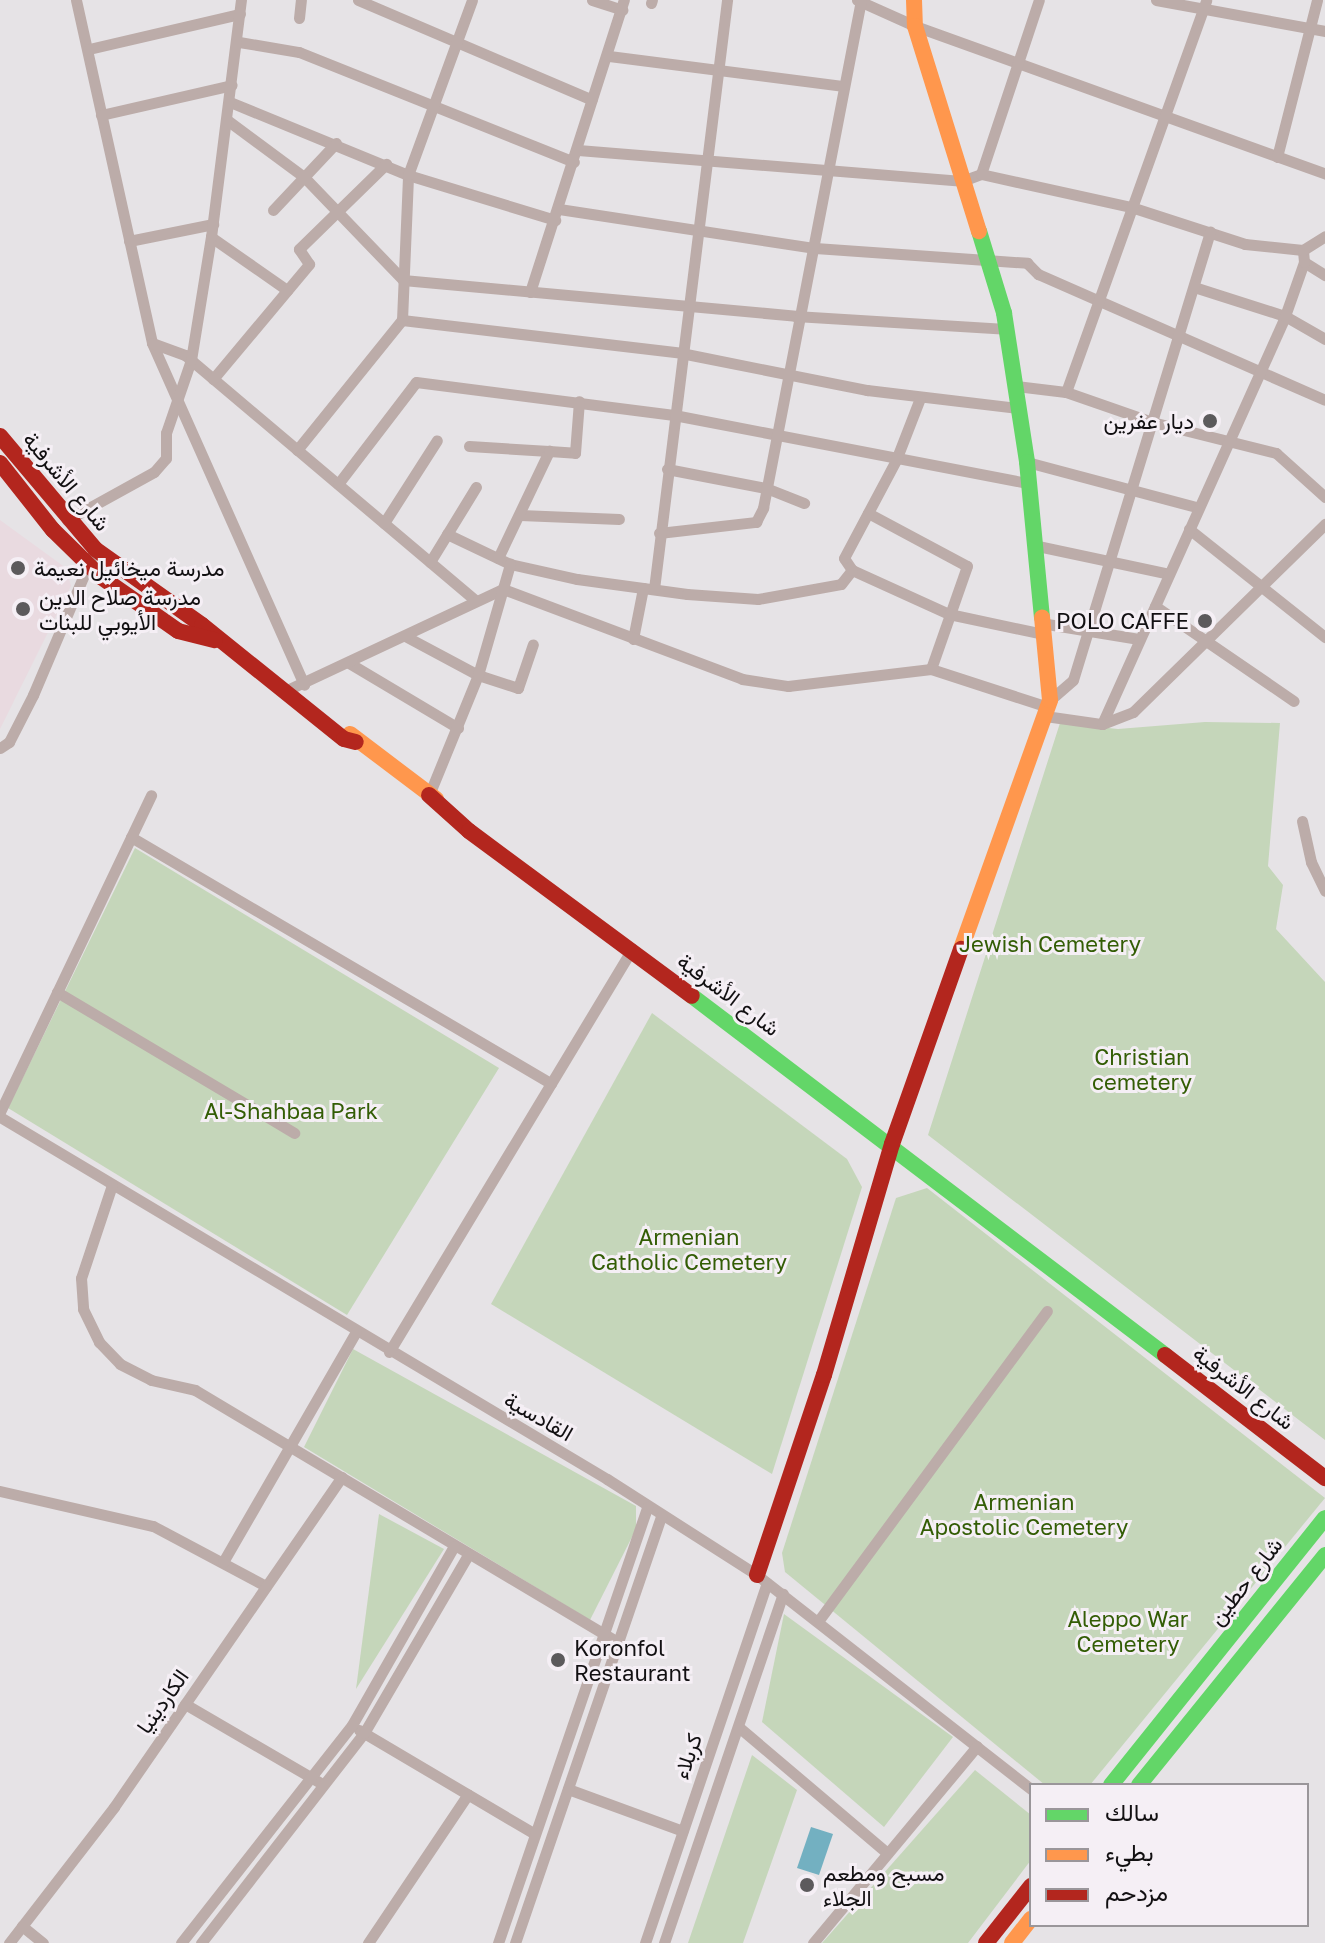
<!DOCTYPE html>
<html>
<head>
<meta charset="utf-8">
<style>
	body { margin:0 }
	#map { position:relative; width:1325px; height:1943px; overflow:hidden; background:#e6e3e6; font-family:"Golos Text",Vazirmatn,sans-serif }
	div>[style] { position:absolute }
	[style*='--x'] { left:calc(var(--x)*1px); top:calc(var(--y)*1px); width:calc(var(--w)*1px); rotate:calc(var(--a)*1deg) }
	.education>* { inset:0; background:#e9dae0 }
	.green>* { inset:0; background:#c5d6ba }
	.water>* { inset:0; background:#73b0c1 }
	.street>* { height:11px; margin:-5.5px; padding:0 5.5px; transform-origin:5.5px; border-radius:5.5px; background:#bcaca9 }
	.fast>* { height:16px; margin:-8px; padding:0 8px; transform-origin:8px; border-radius:8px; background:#63d668 }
	.slow>* { height:16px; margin:-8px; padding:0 8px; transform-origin:8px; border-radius:8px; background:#ff974d }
	.jam>* { height:16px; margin:-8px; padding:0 8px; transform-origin:8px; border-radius:8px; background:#b3261e }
	.dots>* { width:22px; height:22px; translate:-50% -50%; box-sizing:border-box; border:4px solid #f5eff5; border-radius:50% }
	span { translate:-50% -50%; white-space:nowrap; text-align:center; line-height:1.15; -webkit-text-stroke:6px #f5eff5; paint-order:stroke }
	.poi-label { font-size:22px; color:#121012 }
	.right { translate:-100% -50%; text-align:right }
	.left { translate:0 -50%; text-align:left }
	.street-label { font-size:22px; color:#121012 }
	.park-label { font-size:22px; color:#335d05 }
	.legend { position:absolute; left:1029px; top:1783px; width:280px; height:144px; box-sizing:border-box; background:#f5eff5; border:2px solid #9a969a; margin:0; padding:10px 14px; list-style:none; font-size:24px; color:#121012 }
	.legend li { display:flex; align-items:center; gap:16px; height:40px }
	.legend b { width:40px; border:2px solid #9a969a }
</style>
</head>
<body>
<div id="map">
	<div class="education">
		<div style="clip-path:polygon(0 520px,66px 568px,71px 586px,0 729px)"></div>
	</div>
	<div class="green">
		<div style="clip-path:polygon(1205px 722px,1280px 723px,1268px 866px,1283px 885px,1276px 929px,1325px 982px,1325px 1440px,928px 1135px,1060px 723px,1118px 729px)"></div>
		<div style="clip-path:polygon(135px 848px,499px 1068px,347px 1315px,8px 1108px)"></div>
		<div style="clip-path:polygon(652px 1013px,847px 1159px,862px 1187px,772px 1474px,491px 1304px)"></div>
		<div style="clip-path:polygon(927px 1188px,1325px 1498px,1090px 1785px,1045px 1785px,785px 1572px,782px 1553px,896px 1198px)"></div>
		<div style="clip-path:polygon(353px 1349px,636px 1506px,636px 1529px,590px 1620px,304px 1447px)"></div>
		<div style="clip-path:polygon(379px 1514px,444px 1549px,356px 1689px)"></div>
		<div style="clip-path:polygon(784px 1614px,953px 1737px,884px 1827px,762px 1722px)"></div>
		<div style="clip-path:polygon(752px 1755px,797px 1790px,743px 1943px,688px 1943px)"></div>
		<div style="clip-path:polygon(975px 1770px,1031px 1815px,1031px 1860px,968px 1943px,822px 1943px)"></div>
	</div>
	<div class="water">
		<div style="clip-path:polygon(811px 1827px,833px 1834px,819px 1875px,797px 1868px)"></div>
	</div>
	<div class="street">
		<div style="--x:76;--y:0;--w:351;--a:77.5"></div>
		<div style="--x:152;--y:343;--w:374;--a:66"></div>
		<div style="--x:358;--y:0;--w:254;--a:23.1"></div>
		<div style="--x:592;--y:0;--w:32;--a:18"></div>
		<div style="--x:857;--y:0;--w:64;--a:24.1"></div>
		<div style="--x:915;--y:26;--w:436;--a:19.8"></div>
		<div style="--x:1156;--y:0;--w:172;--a:10.4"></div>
		<div style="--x:651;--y:3;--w:3;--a:-72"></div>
		<div style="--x:299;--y:18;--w:18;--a:-84"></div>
		<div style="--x:239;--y:42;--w:61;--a:9.5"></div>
		<div style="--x:299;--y:52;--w:296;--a:21.8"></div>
		<div style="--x:89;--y:49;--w:155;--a:-13.1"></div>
		<div style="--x:609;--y:56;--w:235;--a:7.3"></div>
		<div style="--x:230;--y:102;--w:192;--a:22.3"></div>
		<div style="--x:408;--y:175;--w:154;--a:17"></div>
		<div style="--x:101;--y:115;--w:134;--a:-12.9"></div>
		<div style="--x:227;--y:120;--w:96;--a:36.5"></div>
		<div style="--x:304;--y:177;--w:143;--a:46.1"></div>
		<div style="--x:403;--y:280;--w:394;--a:5.2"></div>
		<div style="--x:795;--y:316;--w:211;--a:3.5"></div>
		<div style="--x:578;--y:150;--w:385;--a:4.6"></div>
		<div style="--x:962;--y:181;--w:20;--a:-20"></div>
		<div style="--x:981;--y:174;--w:183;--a:-71.6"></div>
		<div style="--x:1277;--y:157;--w:162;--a:-75.7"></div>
		<div style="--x:981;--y:174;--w:154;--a:12.4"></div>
		<div style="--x:1131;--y:207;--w:120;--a:18"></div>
		<div style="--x:1245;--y:244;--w:58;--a:5.9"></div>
		<div style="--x:559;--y:209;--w:259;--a:8.7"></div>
		<div style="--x:815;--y:248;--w:213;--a:4"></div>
		<div style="--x:1027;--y:263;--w:16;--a:45"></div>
		<div style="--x:1038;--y:274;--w:313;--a:23.7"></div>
		<div style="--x:273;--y:210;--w:92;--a:-46.8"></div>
		<div style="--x:211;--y:237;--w:93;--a:34.9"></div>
		<div style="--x:129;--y:241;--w:86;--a:-11.4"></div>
		<div style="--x:1304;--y:262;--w:25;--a:32"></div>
		<div style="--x:1194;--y:287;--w:96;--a:17.7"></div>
		<div style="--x:1285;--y:316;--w:46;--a:29.9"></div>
		<div style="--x:530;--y:292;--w:307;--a:-72.2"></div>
		<div style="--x:402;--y:320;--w:281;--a:6.7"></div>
		<div style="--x:681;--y:353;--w:190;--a:11.3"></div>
		<div style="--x:867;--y:390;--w:153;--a:6.8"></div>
		<div style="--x:152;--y:343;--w:35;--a:20"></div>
		<div style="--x:185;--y:355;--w:380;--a:40.2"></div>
		<div style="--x:213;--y:379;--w:150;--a:-50.1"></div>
		<div style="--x:309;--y:264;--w:18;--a:-124"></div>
		<div style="--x:299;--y:249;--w:122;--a:-44.3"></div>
		<div style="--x:1016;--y:386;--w:50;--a:6.8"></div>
		<div style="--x:1066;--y:392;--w:91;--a:19.2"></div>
		<div style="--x:1152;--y:422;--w:128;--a:14"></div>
		<div style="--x:1276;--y:453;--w:66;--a:41.9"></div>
		<div style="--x:1066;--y:392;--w:416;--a:-70.3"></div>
		<div style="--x:469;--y:446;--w:80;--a:3.6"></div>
		<div style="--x:297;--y:450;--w:167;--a:-51.1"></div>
		<div style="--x:402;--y:320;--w:145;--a:-87.6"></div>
		<div style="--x:408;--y:175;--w:186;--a:-69.9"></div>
		<div style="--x:1027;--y:462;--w:175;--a:14.9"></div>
		<div style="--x:667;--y:469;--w:101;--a:10.9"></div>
		<div style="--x:766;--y:488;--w:41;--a:21.5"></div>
		<div style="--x:338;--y:484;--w:128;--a:-52.6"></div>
		<div style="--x:416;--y:382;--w:260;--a:7.3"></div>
		<div style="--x:674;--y:415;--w:360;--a:10.9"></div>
		<div style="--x:868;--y:513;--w:112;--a:28.2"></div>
		<div style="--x:967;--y:566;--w:109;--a:109.3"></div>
		<div style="--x:520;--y:515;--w:99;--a:2.3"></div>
		<div style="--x:67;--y:520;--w:99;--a:-28.9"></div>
		<div style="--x:154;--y:472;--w:18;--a:-49"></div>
		<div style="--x:166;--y:458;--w:25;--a:-90"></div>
		<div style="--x:166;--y:433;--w:77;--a:-71.1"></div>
		<div style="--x:191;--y:360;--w:125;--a:-80.8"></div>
		<div style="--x:211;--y:237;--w:239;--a:-82.8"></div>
		<div style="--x:384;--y:523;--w:98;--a:-57.4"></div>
		<div style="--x:1189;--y:529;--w:174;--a:38.5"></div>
		<div style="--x:659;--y:533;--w:98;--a:-6.5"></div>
		<div style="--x:756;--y:522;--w:16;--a:-63"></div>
		<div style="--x:763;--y:508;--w:517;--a:-79.08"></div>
		<div style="--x:447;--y:534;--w:70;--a:25.5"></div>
		<div style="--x:510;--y:564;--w:69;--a:12.6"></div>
		<div style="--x:577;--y:579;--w:111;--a:7.8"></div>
		<div style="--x:687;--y:594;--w:71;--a:4"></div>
		<div style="--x:758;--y:599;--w:84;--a:-10.2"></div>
		<div style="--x:841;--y:584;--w:18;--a:-52"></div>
		<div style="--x:852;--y:570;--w:107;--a:24.4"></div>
		<div style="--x:949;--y:614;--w:96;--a:12"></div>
		<div style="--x:1033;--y:545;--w:139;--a:12"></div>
		<div style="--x:498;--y:558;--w:119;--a:-64.5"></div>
		<div style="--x:549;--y:451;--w:26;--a:4"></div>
		<div style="--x:575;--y:453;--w:52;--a:-85.6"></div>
		<div style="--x:430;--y:562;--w:88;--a:-58.5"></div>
		<div style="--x:852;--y:570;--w:14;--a:-124"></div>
		<div style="--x:844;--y:558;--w:111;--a:-62"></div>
		<div style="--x:896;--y:460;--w:66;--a:-68.8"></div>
		<div style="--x:654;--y:589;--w:594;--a:-82.93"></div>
		<div style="--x:1155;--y:606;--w:168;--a:34.4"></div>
		<div style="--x:1041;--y:623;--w:99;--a:9.3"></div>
		<div style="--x:405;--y:636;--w:83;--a:28.1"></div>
		<div style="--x:478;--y:675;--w:42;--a:18"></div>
		<div style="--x:518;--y:688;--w:46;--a:-71.2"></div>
		<div style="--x:633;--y:639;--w:52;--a:-78.9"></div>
		<div style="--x:349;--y:663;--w:127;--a:30.8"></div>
		<div style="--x:285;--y:691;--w:241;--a:-25.1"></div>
		<div style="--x:503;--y:589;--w:255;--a:20.6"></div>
		<div style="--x:742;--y:679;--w:47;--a:8.7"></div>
		<div style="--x:788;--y:686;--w:144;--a:-6.8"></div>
		<div style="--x:931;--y:669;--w:123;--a:18"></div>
		<div style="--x:1050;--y:700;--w:30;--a:-41"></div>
		<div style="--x:1073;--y:680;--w:469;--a:-73"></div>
		<div style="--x:1045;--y:716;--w:58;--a:8"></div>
		<div style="--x:1102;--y:724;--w:447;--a:-65.8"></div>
		<div style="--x:1285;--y:316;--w:57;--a:-70.6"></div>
		<div style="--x:1304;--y:262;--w:12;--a:-95"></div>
		<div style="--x:1303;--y:250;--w:26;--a:-32"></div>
		<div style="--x:1102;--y:724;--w:33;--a:-21"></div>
		<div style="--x:1133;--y:712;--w:269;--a:-44.4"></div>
		<div style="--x:0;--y:748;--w:11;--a:-34"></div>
		<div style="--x:9;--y:742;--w:53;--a:-62.9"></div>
		<div style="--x:33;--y:695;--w:159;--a:-67"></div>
		<div style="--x:429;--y:795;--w:130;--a:-67.8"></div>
		<div style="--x:478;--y:675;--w:116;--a:-73.9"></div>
		<div style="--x:1302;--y:821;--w:42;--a:77.6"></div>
		<div style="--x:1311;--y:862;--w:32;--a:64"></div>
		<div style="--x:131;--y:837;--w:487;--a:30.4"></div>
		<div style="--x:57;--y:992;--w:276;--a:30.7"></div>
		<div style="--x:0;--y:1112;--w:351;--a:-64.5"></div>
		<div style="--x:0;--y:1117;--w:707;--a:30.81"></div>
		<div style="--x:607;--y:1479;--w:178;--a:32.6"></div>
		<div style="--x:757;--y:1575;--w:348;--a:38"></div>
		<div style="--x:112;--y:1185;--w:98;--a:108.4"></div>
		<div style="--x:81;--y:1278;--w:31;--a:86"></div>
		<div style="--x:83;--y:1309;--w:37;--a:64"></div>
		<div style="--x:99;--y:1342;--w:30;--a:46"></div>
		<div style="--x:120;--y:1364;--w:35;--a:27"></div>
		<div style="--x:151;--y:1380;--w:45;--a:12.8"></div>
		<div style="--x:195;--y:1390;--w:492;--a:30.8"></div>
		<div style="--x:389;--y:1352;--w:471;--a:-58.9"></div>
		<div style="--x:0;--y:1491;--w:157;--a:12.9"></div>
		<div style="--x:153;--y:1526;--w:128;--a:28"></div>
		<div style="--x:223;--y:1562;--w:266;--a:-60"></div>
		<div style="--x:819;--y:1620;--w:384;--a:-53.6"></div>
		<div style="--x:185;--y:1704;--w:155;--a:30.2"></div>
		<div style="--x:741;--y:1729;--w:192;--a:40.3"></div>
		<div style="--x:359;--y:1730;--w:204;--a:30.6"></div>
		<div style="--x:568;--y:1789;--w:122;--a:20.1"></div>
		<div style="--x:22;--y:1926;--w:27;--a:39"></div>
		<div style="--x:9;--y:1943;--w:172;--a:-52.3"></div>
		<div style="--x:114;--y:1807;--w:401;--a:-55.4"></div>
		<div style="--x:181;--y:1943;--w:277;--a:-51.9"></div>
		<div style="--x:352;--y:1725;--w:206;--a:-60.3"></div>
		<div style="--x:201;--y:1943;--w:266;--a:-52.2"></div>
		<div style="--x:364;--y:1733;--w:206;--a:-59.7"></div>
		<div style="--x:368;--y:1943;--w:179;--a:-56.1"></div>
		<div style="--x:498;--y:1943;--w:461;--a:-71.1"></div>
		<div style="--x:515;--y:1943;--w:451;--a:-71.1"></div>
		<div style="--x:645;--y:1943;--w:380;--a:-71.3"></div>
		<div style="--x:664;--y:1943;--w:369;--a:-71.2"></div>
		<div style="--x:813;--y:1943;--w:256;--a:-50.2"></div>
	</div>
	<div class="fast">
		<div style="--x:979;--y:231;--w:86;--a:73"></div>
		<div style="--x:1004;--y:313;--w:151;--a:81.2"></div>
		<div style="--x:1027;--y:462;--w:156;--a:84.5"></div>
		<div style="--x:692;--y:996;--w:594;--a:37.2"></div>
		<div style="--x:1111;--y:1785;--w:342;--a:-51.3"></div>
		<div style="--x:1139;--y:1785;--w:296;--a:-51"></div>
	</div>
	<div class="slow">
		<div style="--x:914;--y:0;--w:26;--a:88"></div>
		<div style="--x:915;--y:26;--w:215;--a:72.7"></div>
		<div style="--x:350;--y:734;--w:108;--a:37.1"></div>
		<div style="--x:961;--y:949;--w:264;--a:-70.3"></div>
		<div style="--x:1050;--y:700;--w:83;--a:-95.5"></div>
		<div style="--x:1012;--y:1943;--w:31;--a:-52"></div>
	</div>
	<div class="jam">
		<div style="--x:0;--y:436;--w:148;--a:49.9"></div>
		<div style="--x:95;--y:549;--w:131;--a:35.4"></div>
		<div style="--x:202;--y:625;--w:182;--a:38.8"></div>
		<div style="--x:344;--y:739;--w:12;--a:14"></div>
		<div style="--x:0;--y:463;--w:85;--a:51.7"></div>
		<div style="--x:53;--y:530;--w:67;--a:44.4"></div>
		<div style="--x:101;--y:577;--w:94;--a:35"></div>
		<div style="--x:178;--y:631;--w:38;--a:14"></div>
		<div style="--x:429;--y:795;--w:54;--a:42"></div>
		<div style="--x:469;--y:831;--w:277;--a:36.5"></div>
		<div style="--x:1165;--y:1355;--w:202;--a:37.6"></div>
		<div style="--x:757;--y:1575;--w:211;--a:-71.5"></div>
		<div style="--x:824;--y:1375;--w:241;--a:-73.6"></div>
		<div style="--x:892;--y:1144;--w:207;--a:-70.5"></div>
		<div style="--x:986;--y:1943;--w:73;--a:-51.7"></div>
	</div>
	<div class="dots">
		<div style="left:1210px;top:421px;background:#5c5a5c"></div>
		<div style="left:18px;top:568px;background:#5c5a5c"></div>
		<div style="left:23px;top:609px;background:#5c5a5c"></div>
		<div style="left:1205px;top:621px;background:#5c5a5c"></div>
		<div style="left:558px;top:1660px;background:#5c5a5c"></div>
		<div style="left:807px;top:1885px;background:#5c5a5c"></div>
	</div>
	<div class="poi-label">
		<span class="right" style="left:1194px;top:421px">ديار عفرين</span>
		<span class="left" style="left:34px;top:568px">مدرسة ميخائيل نعيمة</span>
		<span class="left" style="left:39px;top:609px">مدرسة صلاح الدين<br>الأيوبي للبنات</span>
		<span class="right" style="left:1189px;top:621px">POLO CAFFE</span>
		<span class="left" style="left:574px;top:1660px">Koronfol<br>Restaurant</span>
		<span class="left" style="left:823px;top:1885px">مسبح ومطعم<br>الجلاء</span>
	</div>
	<div class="street-label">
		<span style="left:67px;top:481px;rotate:50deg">شارع الأشرفية</span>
		<span style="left:729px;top:994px;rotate:37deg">شارع الأشرفية</span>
		<span style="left:1244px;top:1387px;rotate:38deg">شارع الأشرفية</span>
		<span style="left:539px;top:1416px;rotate:30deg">القادسية</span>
		<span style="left:1245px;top:1581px;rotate:-52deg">شارع حطين</span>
		<span style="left:162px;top:1701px;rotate:-55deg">الكاردينيا</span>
		<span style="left:687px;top:1756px;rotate:-71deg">كربلاء</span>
	</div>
	<div class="park-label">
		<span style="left:1050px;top:944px">Jewish Cemetery</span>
		<span style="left:1142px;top:1069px">Christian<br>cemetery</span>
		<span style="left:291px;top:1111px">Al-Shahbaa Park</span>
		<span style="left:689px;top:1249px">Armenian<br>Catholic Cemetery</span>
		<span style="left:1024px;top:1514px">Armenian<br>Apostolic Cemetery</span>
		<span style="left:1128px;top:1631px">Aleppo War<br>Cemetery</span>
	</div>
	<ul class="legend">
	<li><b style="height:10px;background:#63d668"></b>سالك</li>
	<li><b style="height:10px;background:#ff974d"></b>بطيء</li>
	<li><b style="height:10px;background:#b3261e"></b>مزدحم</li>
	</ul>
</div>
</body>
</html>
